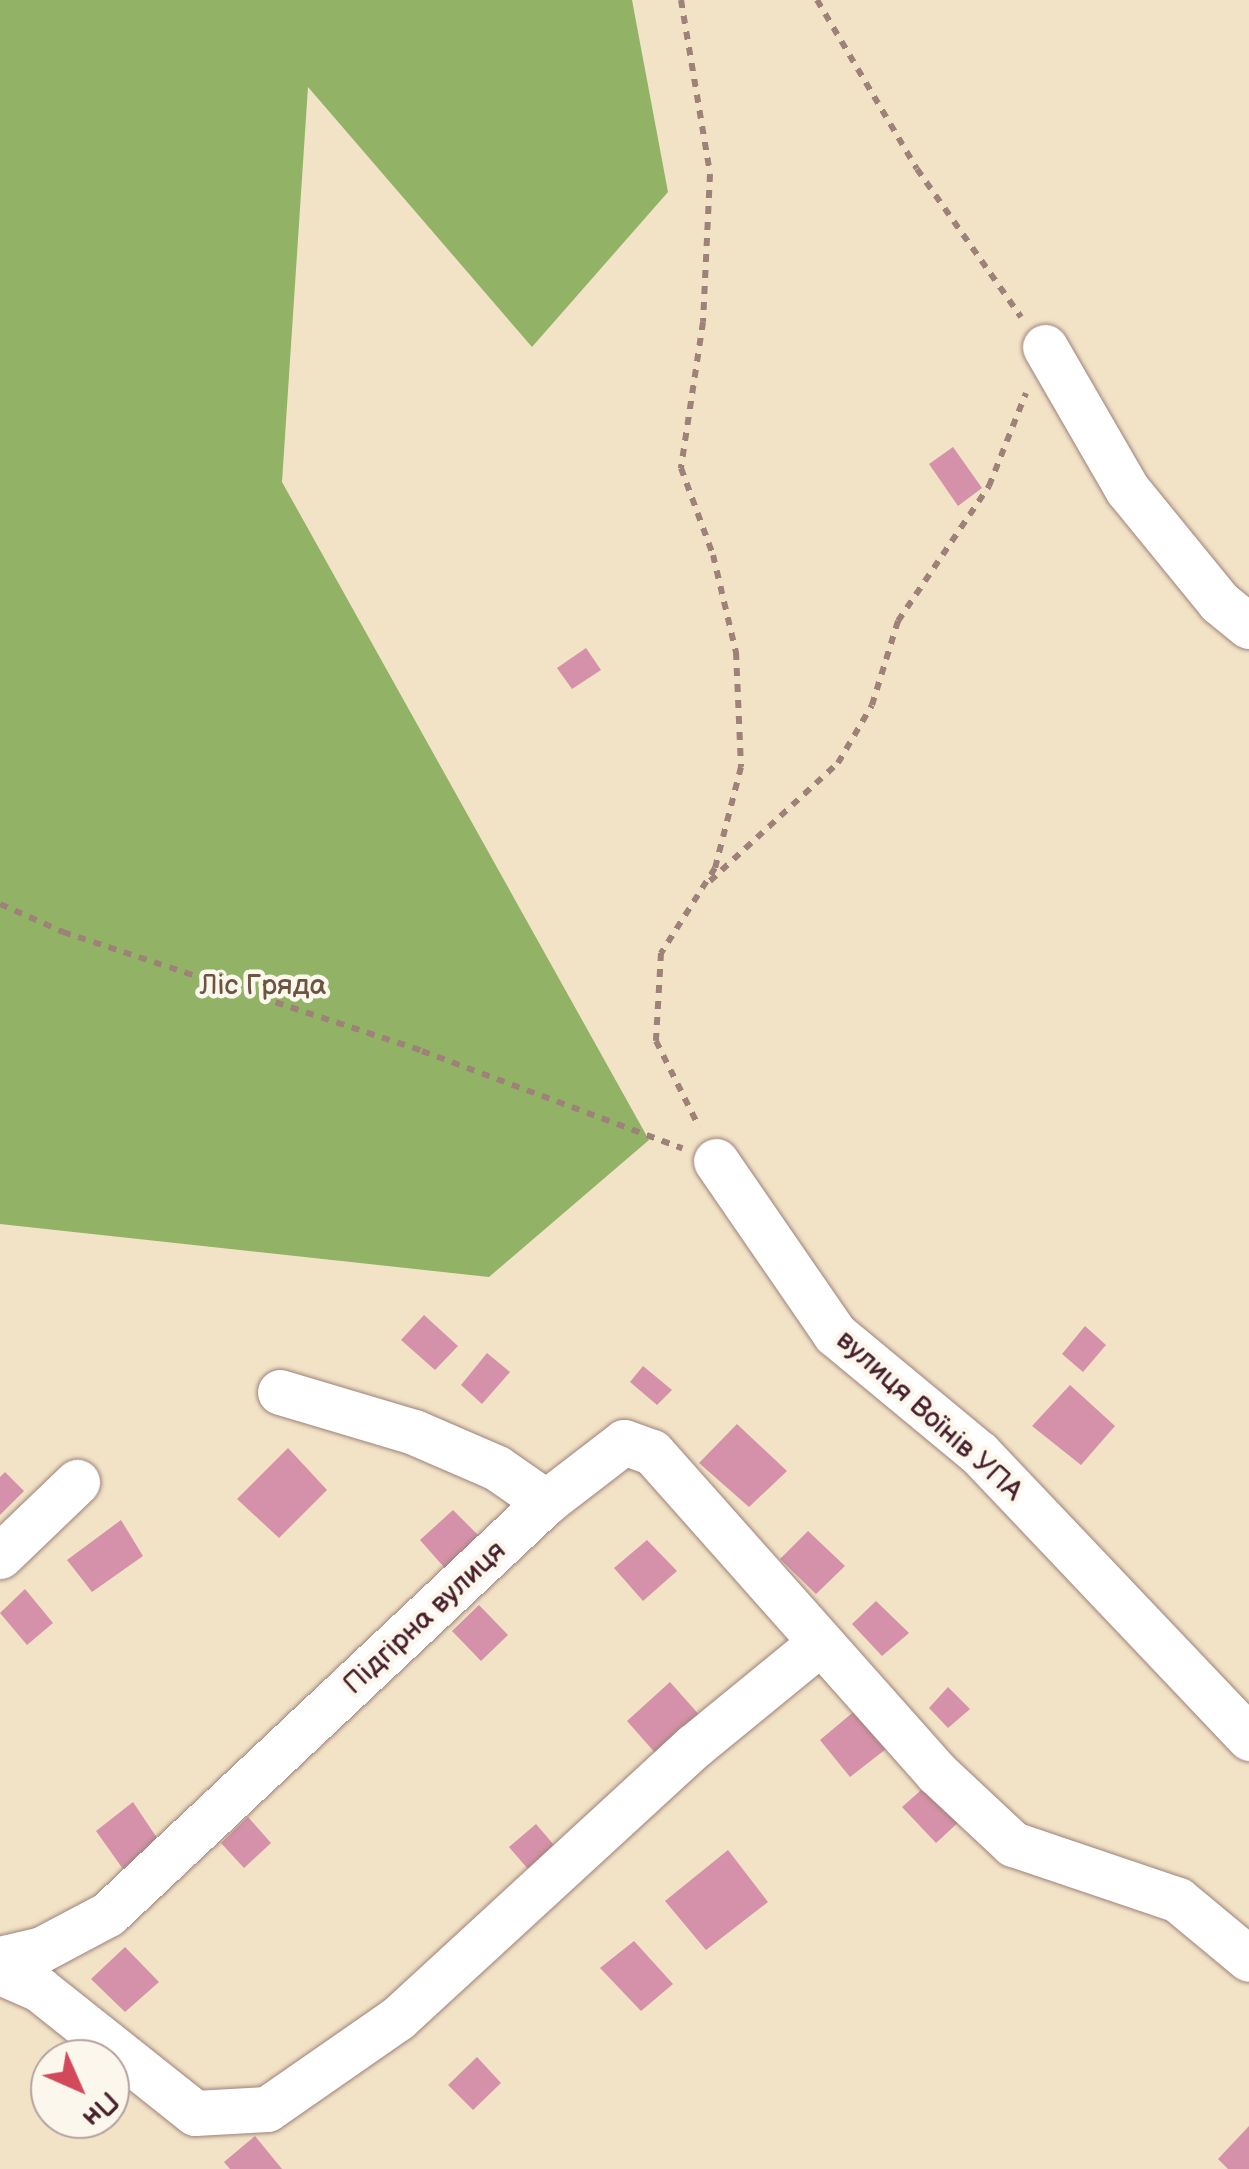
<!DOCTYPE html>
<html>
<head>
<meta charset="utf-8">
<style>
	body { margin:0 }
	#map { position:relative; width:1249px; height:2169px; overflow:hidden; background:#f2e3c7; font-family:"Balsamiq Sans",sans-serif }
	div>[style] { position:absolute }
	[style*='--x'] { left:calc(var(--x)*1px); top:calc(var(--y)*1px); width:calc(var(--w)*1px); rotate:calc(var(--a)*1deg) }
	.forest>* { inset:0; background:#92b266 }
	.building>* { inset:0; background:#d491a9 }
	.path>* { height:6px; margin-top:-3px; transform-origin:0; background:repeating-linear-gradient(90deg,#9e8179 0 8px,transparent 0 16px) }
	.roads { filter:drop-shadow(0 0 2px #9e8179) drop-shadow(0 0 2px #9e8179) }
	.minor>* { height:45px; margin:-22.5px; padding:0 22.5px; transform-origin:22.5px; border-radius:22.5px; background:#fff }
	span { translate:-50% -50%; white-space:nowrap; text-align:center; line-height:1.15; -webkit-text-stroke:9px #fbf7ec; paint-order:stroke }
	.park-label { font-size:28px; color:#6b5441 }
	.street-label { font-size:28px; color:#4a1f2b }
	.north { position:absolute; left:30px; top:2039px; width:100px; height:100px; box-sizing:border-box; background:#fbf7ec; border:2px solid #b4a19f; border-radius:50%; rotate:135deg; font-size:28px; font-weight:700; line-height:40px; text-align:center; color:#4a1f2b }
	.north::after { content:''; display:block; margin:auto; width:35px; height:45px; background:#d1495b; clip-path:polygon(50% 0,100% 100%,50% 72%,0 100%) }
</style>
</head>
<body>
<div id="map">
	<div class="forest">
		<div style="clip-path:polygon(0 0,632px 0,668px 192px,532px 347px,308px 87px,282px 482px,649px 1140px,489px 1277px,0 1224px)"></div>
	</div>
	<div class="building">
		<div style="clip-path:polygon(953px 447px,982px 488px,958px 506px,929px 464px)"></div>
		<div style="clip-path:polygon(586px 648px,601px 670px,572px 689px,557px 668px)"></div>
		<div style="clip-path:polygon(424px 1315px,458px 1346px,435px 1370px,401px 1340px)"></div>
		<div style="clip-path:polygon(1085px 1326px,1106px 1345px,1083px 1372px,1062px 1354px)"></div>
		<div style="clip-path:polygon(487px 1353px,510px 1372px,482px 1404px,461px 1385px)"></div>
		<div style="clip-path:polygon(643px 1366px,672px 1390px,657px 1405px,630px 1382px)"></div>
		<div style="clip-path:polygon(1070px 1385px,1115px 1426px,1081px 1465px,1032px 1426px)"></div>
		<div style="clip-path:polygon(737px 1424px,787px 1471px,749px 1507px,699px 1463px)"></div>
		<div style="clip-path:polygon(288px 1448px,327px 1490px,279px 1538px,237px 1499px)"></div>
		<div style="clip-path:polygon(5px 1472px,24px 1491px,0 1515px,0 1477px)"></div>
		<div style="clip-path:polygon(453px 1510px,485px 1542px,450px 1574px,420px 1540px)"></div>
		<div style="clip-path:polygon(121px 1520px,143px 1556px,92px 1592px,67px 1560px)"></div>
		<div style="clip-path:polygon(808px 1531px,845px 1566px,816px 1594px,780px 1559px)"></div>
		<div style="clip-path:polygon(647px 1540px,677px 1571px,643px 1601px,614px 1568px)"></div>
		<div style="clip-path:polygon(25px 1589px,53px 1623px,27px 1645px,0 1613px)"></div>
		<div style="clip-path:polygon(876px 1601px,909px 1633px,882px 1656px,852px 1624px)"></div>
		<div style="clip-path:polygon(479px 1605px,508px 1635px,481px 1661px,452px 1631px)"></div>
		<div style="clip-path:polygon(670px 1682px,702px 1718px,657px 1755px,627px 1721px)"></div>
		<div style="clip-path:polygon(948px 1687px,970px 1709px,948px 1728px,929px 1708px)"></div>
		<div style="clip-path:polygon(857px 1709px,886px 1749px,850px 1777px,820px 1740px)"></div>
		<div style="clip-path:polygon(928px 1784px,962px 1819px,936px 1843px,902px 1807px)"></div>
		<div style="clip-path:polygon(133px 1802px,159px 1841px,123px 1869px,96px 1831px)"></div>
		<div style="clip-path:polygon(248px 1817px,271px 1843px,244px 1868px,221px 1843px)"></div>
		<div style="clip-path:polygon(536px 1824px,560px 1852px,533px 1875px,509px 1847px)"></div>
		<div style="clip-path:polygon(728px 1850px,768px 1902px,706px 1950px,665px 1901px)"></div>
		<div style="clip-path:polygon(634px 1941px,673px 1984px,641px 2011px,600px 1968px)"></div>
		<div style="clip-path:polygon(125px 1947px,159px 1982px,125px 2012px,91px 1979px)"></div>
		<div style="clip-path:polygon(477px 2057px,501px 2083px,473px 2110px,448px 2085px)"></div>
		<div style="clip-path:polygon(1249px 2126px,1249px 2169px,1228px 2169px,1218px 2159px)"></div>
		<div style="clip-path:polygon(255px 2136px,282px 2169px,230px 2169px,224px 2162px)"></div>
	</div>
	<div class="path">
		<div style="--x:681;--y:0;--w:176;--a:80.5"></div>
		<div style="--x:710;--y:174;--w:148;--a:92.7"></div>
		<div style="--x:703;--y:322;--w:148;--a:98.6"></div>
		<div style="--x:681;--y:468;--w:93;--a:69.8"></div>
		<div style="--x:713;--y:555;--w:100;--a:76.7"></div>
		<div style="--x:736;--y:652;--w:115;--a:87.5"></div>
		<div style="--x:741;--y:767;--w:104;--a:104.4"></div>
		<div style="--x:715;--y:868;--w:101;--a:122.4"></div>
		<div style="--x:661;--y:953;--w:88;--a:93.3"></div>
		<div style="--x:656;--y:1041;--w:96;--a:63.4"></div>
		<div style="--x:817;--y:0;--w:196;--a:59.4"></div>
		<div style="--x:917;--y:169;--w:181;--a:54.9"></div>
		<div style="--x:710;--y:881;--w:174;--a:-42.7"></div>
		<div style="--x:838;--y:763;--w:67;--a:-59.6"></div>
		<div style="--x:872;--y:705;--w:88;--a:-72.8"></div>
		<div style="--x:898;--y:621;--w:163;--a:-56"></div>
		<div style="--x:989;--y:486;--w:100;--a:-68.3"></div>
		<div style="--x:0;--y:904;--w:69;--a:24"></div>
		<div style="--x:63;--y:932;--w:378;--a:18.3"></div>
		<div style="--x:422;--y:1051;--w:278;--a:20.5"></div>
	</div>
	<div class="roads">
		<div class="minor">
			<div style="--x:1045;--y:347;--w:164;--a:60"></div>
			<div style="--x:1127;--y:489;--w:146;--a:50.8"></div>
			<div style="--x:1219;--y:602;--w:38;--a:39"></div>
			<div style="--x:716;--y:1161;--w:210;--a:55.5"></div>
			<div style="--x:835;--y:1334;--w:187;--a:39.6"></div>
			<div style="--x:979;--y:1453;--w:393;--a:46.5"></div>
			<div style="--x:280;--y:1392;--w:140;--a:16.6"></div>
			<div style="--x:414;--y:1432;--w:90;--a:23.4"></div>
			<div style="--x:497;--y:1468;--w:60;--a:34.8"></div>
			<div style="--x:0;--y:1556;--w:107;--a:-43.9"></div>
			<div style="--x:0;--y:1959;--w:43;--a:-13.4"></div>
			<div style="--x:42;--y:1949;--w:75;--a:-27.9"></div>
			<div style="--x:108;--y:1914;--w:601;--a:-43.25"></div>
			<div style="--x:546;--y:1502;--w:98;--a:-37.6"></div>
			<div style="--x:624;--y:1442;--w:30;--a:20"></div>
			<div style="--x:652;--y:1452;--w:429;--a:48.4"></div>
			<div style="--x:937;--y:1773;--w:104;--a:43.1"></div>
			<div style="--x:1013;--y:1844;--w:174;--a:18.7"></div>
			<div style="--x:1178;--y:1900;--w:92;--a:39.7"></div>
			<div style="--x:0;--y:1972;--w:43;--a:23.6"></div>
			<div style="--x:39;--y:1989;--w:199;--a:38.5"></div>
			<div style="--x:195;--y:2113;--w:72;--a:-3.2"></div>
			<div style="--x:267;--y:2109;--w:160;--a:-34.8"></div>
			<div style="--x:398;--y:2018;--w:402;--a:-42.6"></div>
			<div style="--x:694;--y:1746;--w:163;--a:-39.3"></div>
		</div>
	</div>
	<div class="park-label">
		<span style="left:263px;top:986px">Ліс Гряда</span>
	</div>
	<div class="street-label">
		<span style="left:929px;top:1416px;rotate:42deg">вулиця Воїнів УПА</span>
		<span style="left:425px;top:1618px;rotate:-43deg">Підгірна вулиця</span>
	</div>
	<div class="north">Пн</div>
</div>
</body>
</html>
